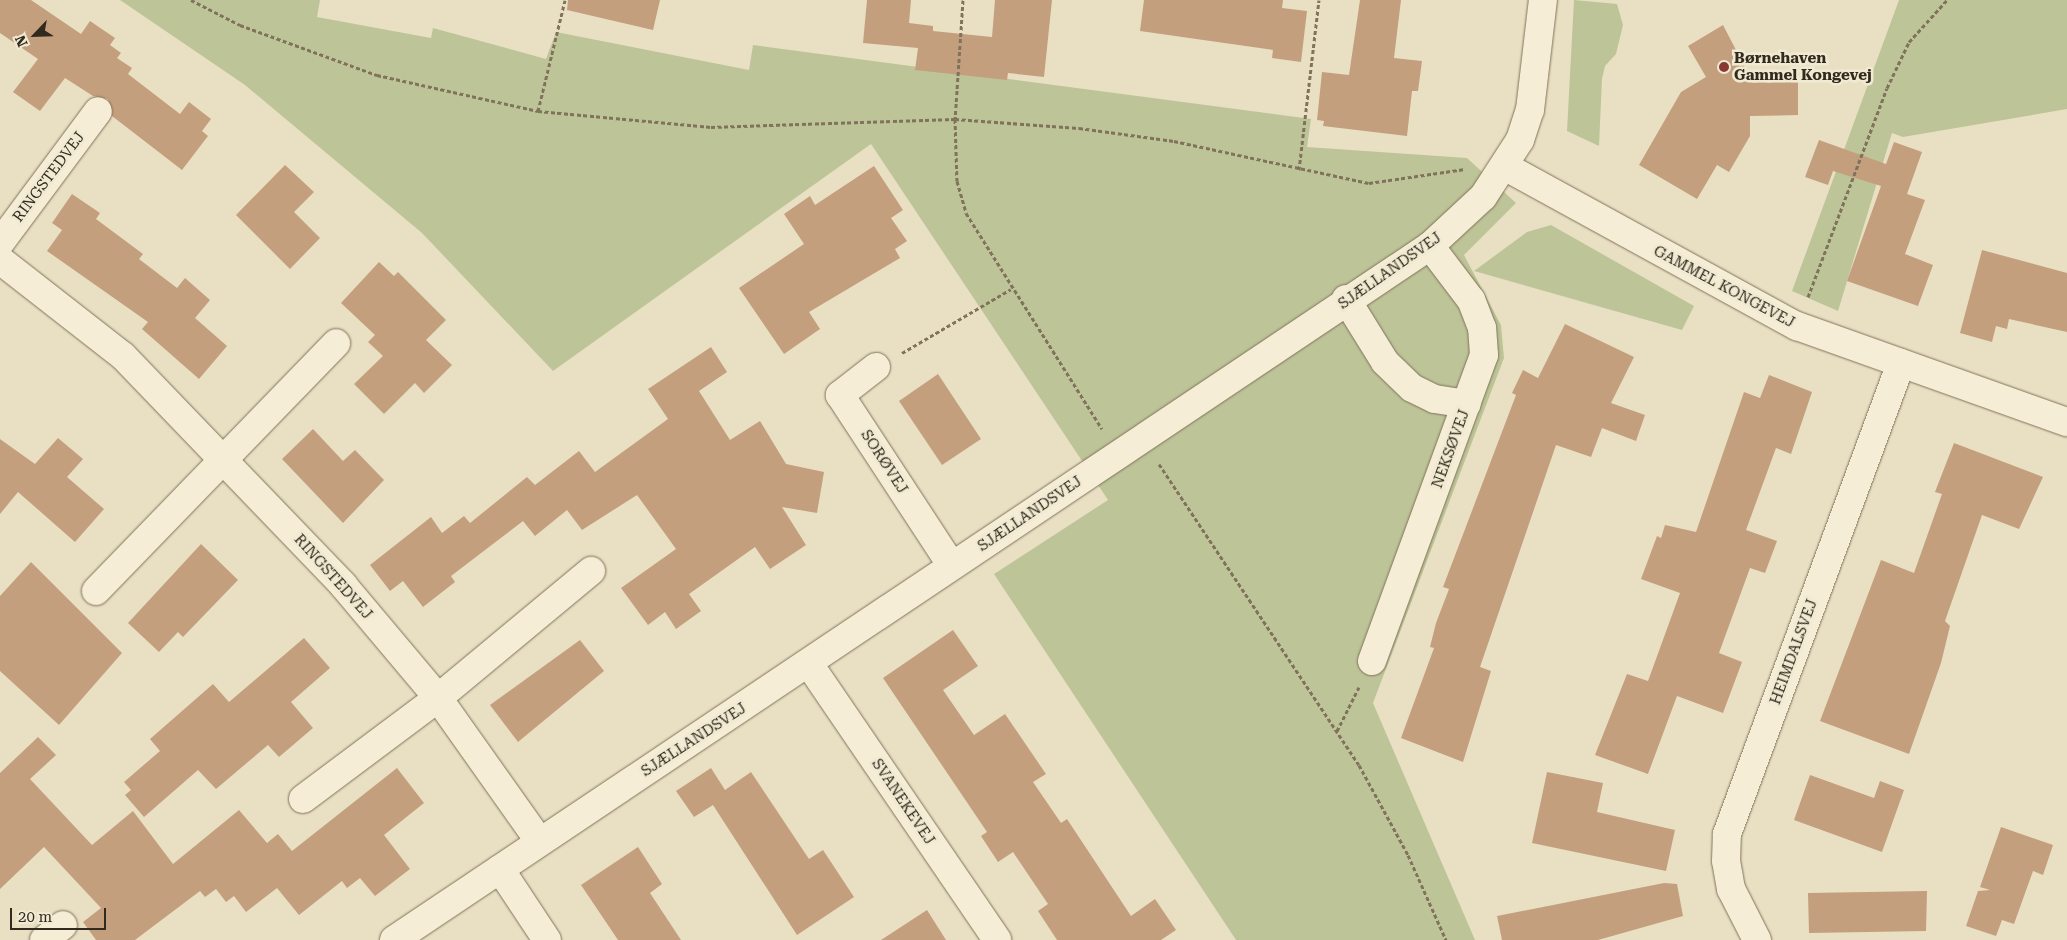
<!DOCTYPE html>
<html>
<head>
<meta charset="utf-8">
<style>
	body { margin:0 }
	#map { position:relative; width:2067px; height:940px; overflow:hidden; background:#e9e0c3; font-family:"Roboto Serif",serif }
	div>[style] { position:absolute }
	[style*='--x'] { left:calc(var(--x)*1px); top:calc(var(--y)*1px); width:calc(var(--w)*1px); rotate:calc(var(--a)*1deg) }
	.green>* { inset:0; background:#bdc598 }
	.building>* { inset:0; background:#c39f7d }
	.path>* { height:3px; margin-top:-1.5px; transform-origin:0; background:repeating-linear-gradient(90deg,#81725c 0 4px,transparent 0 6.5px) }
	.roads { filter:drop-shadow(0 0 1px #81725c) drop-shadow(0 0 1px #81725c) }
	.minor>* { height:28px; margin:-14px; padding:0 14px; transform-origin:14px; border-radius:14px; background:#f5edd5 }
	.dots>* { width:14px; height:14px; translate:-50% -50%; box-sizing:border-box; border:2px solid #f1ead2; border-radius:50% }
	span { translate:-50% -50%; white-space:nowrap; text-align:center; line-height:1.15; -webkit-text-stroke:5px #f1ead2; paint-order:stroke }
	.poi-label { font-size:15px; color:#332a1e; font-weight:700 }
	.left { translate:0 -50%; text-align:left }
	.street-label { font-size:15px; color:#332a1e }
	.north { position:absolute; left:10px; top:10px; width:50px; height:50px; -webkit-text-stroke:4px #f1ead2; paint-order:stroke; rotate:246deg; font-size:14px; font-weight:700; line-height:20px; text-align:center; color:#332a1e }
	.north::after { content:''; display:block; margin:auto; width:18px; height:22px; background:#332a1e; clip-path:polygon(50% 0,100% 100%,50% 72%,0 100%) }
	.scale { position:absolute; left:10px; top:908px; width:96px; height:22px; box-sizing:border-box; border:2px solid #332a1e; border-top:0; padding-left:6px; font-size:15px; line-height:18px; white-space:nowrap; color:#332a1e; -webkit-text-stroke:4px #f1ead2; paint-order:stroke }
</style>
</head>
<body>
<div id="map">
	<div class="green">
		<div style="clip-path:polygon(120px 0,320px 0,317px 17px,431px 38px,433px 28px,546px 59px,556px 32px,749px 70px,753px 45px,1311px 119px,1307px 147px,1467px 158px,1516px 203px,1464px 255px,1501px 325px,1504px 358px,1373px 703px,1475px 940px,1236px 940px,994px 574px,1108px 500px,871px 144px,553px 371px,422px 233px,245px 85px)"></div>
		<div style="clip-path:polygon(1574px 0,1617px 4px,1623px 25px,1616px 54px,1605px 66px,1602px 79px,1599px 146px,1567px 131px)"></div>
		<div style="clip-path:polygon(1899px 0,2067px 0,2067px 109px,1903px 137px,1892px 133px,1838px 311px,1792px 291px)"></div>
		<div style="clip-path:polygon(1551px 225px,1694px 306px,1682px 330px,1474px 271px,1527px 232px)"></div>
	</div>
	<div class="building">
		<div style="clip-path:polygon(0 0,31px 0,81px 34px,90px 21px,115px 38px,110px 45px,121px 53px,117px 58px,132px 68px,128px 74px,180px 114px,189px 102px,211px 119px,202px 131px,208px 136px,182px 170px,112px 116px,108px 99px,93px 96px,65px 78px,40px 111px,13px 92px,38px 59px,0 33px)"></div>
		<div style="clip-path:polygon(568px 0,660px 0,653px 30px,567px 10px)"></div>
		<div style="clip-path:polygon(867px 0,911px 0,909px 23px,933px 26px,933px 31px,992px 37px,995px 0,1052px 0,1044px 77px,1008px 73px,1007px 80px,915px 70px,918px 48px,863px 43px)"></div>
		<div style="clip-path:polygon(1144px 0,1283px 0,1282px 8px,1307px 11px,1301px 62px,1272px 58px,1273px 50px,1140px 31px)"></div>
		<div style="clip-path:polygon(1360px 0,1401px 0,1394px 58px,1422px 61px,1418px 91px,1412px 91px,1407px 136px,1323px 126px,1324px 121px,1317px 120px,1322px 72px,1349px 75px)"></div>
		<div style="clip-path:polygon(1723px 25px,1749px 75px,1798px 74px,1798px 115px,1750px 116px,1750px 136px,1729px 172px,1717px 165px,1697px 199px,1639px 165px,1681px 92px,1706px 77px,1688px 46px)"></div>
		<div style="clip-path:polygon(1819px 140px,1886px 164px,1894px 142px,1922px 152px,1907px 194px,1925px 200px,1905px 254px,1933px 265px,1918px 306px,1847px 281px,1881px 186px,1833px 171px,1828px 185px,1805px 177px)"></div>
		<div style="clip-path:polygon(285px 165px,314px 192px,294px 212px,320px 238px,290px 269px,236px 215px)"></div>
		<div style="clip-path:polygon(874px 166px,903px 210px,891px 218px,907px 241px,895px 249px,900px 258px,809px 312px,820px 329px,784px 354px,739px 288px,804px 244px,784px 214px,810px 196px,815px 205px)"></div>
		<div style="clip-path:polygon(72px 194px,100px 213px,96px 219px,143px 254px,139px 259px,177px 288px,185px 278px,210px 300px,195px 318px,227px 346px,199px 379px,142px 329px,148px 322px,47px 251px,62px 230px,52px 223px)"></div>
		<div style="clip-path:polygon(1982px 250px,2067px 273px,2067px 332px,2009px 319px,2007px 329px,1996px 326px,1992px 342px,1960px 333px)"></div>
		<div style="clip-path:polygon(379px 262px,394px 276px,398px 272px,446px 320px,426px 340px,452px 365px,424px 393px,415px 383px,384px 414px,354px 384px,383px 356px,368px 342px,375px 335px,341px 303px)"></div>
		<div style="clip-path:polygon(1565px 324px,1634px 357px,1611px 403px,1645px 415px,1636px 441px,1602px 428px,1591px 457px,1556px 445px,1480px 667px,1491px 671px,1463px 762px,1401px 738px,1434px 648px,1430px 647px,1436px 623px,1449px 589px,1443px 587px,1516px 395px,1512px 393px,1523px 370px,1538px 378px)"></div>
		<div style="clip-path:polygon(711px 347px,727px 372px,699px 391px,730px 440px,760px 421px,786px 464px,824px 472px,817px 513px,782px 507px,806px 545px,770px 569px,755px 547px,689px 594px,701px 611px,676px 629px,665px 612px,648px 625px,621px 588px,676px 549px,637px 495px,582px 530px,567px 510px,535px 536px,523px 521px,451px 576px,455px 582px,423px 607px,403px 581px,390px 591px,370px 565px,431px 517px,442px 533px,464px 516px,470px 523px,527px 477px,535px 485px,579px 451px,595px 472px,668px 419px,648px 389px)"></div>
		<div style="clip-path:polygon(938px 374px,981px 439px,942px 465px,899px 401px)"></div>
		<div style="clip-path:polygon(1769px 375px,1812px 392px,1791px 454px,1776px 448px,1746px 530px,1777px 541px,1765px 573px,1750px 568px,1719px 653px,1742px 662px,1723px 713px,1677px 696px,1648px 774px,1595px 755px,1627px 674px,1648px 681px,1680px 593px,1641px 579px,1657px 536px,1661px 538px,1665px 525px,1696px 532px,1744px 392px,1760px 398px)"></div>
		<div style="clip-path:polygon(313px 429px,343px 461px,355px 450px,384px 480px,343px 523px,282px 459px)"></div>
		<div style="clip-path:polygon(58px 438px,83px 459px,67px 477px,104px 509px,75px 542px,18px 492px,0 514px,0 439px,35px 464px)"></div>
		<div style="clip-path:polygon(1954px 443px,2043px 477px,2019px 529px,1982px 515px,1945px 621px,1950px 626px,1941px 663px,1909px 754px,1820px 721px,1881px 560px,1914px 573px,1942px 494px,1935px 492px)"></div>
		<div style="clip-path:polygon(201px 544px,238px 580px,183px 637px,178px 632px,159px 652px,128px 623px)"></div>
		<div style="clip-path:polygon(31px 562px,122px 653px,59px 725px,0 671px,0 596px)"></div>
		<div style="clip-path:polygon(953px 630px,978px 666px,943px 690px,974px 735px,1005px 714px,1046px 774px,1033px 782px,1061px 823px,1067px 819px,1131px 916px,1155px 899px,1176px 930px,1161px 940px,1057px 940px,1038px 911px,1048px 904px,1013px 852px,998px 862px,981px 836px,987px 832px,883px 678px)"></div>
		<div style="clip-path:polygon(304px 638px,330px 668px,291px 702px,313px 728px,279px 757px,268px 745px,216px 789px,198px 770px,144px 817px,125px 795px,131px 790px,124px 782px,160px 751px,150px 739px,213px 684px,229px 702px)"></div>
		<div style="clip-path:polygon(580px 640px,604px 671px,518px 742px,490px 705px)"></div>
		<div style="clip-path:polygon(38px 737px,56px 755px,30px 779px,92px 845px,133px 811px,173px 864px,239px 810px,267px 843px,278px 834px,292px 851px,397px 768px,424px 803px,384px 835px,410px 869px,375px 896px,360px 878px,347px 888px,342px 881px,299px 915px,277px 888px,246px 912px,234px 896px,226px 902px,216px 889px,205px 897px,200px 891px,135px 940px,96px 940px,83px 922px,101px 908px,44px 847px,0 889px,0 773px)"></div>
		<div style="clip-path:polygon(711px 768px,725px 790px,751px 772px,809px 859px,823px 850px,854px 897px,797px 935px,713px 805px,694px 817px,676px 791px)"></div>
		<div style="clip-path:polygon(1547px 772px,1603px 783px,1597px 812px,1675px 830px,1666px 871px,1532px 843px)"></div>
		<div style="clip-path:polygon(1810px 775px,1874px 798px,1880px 781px,1904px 790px,1882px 852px,1794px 820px)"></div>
		<div style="clip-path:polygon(2001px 827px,2053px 845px,2043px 875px,2033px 871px,2014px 924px,2002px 920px,1996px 936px,1966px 926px,1978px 891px,1990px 890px,1980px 887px)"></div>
		<div style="clip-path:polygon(638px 847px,662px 884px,650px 893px,681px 940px,618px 940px,581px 885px)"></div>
		<div style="clip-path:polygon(1664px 883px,1677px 884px,1683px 916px,1598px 940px,1502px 940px,1497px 916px)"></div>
		<div style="clip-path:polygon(1927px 891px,1926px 931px,1809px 933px,1808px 893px)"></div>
		<div style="clip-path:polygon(927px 910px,946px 940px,881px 940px)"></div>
	</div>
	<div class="path">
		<div style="--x:191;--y:0;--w:55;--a:27"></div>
		<div style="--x:240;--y:25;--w:146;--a:20.1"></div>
		<div style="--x:377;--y:75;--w:165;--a:12.6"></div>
		<div style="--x:538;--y:111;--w:174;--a:5.3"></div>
		<div style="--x:711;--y:127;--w:244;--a:-1.9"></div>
		<div style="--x:955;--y:119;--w:124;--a:4.2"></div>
		<div style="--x:1079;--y:128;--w:96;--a:7.8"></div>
		<div style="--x:1174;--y:141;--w:199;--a:12.2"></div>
		<div style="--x:1369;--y:183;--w:97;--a:-8.3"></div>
		<div style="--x:963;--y:0;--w:119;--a:93.8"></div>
		<div style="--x:955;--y:119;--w:62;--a:88.2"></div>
		<div style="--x:957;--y:181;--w:33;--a:74"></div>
		<div style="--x:966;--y:213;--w:255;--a:57.8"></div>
		<div style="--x:538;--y:111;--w:114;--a:-76.3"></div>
		<div style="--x:1299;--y:170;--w:171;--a:-83.3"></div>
		<div style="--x:1808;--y:297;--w:223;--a:-69.3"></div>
		<div style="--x:1887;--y:88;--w:51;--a:-64.4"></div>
		<div style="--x:1909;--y:42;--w:57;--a:-47.9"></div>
		<div style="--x:902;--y:353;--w:126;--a:-30.4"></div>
		<div style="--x:1159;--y:464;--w:361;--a:56.4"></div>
		<div style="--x:1359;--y:765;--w:102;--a:61.4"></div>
		<div style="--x:1408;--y:855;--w:93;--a:65.9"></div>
		<div style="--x:1337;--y:731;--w:49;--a:-63.4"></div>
	</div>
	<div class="roads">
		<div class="minor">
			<div style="--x:1506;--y:167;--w:332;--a:28.7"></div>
			<div style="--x:1797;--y:326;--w:287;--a:19.6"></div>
			<div style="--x:0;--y:243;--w:164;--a:-53.4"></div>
			<div style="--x:0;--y:260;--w:156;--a:38"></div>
			<div style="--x:123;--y:356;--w:318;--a:46.1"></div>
			<div style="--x:343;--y:585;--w:148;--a:49.9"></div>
			<div style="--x:438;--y:698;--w:176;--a:54.7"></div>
			<div style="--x:1346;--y:299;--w:74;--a:58.2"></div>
			<div style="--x:1385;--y:362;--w:37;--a:44"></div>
			<div style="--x:1412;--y:388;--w:25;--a:26"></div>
			<div style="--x:1435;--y:399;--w:32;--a:9"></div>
			<div style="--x:876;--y:367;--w:46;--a:142.1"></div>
			<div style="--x:840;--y:395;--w:204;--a:56.8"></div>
			<div style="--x:96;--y:591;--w:345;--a:-45.9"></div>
			<div style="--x:1372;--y:661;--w:326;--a:-69.9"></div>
			<div style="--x:1484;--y:355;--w:27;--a:-94"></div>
			<div style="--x:1482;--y:328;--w:30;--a:-111"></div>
			<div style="--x:1471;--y:300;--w:68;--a:-127.2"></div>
			<div style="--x:809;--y:664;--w:334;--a:55.7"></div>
			<div style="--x:303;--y:799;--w:169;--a:-36.8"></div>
			<div style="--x:438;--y:698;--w:199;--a:-39.7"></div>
			<div style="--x:500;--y:869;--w:85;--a:56.5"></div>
			<div style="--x:44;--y:940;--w:24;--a:-38"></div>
			<div style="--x:394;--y:940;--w:1247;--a:-33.82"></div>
			<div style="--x:1430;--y:246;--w:72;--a:-42.8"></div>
			<div style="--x:1483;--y:197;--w:68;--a:-57"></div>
			<div style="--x:1520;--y:140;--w:32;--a:-72"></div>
			<div style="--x:1530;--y:110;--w:111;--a:-83.3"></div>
			<div style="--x:1757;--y:940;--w:57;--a:-117"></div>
			<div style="--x:1731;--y:889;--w:28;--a:-100"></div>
			<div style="--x:1726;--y:861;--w:27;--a:-88"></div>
			<div style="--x:1727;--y:834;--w:502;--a:-69.72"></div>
		</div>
	</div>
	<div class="dots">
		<div style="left:1724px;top:67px;background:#893832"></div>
	</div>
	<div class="poi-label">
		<span class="left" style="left:1734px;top:67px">Børnehaven<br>Gammel Kongevej</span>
	</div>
	<div class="street-label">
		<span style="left:49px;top:177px;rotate:-53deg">RINGSTEDVEJ</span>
		<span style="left:1390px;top:271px;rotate:-35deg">SJÆLLANDSVEJ</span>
		<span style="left:1724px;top:287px;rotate:28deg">GAMMEL KONGEVEJ</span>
		<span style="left:1451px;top:449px;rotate:-70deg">NEKSØVEJ</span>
		<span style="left:884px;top:462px;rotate:57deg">SORØVEJ</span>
		<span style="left:1030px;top:514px;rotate:-34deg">SJÆLLANDSVEJ</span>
		<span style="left:333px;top:577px;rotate:48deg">RINGSTEDVEJ</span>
		<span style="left:1794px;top:652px;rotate:-70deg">HEIMDALSVEJ</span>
		<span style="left:694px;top:740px;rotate:-33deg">SJÆLLANDSVEJ</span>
		<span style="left:903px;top:802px;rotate:56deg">SVANEKEVEJ</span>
	</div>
	<div class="north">N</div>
	<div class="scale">20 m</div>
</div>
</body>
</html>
